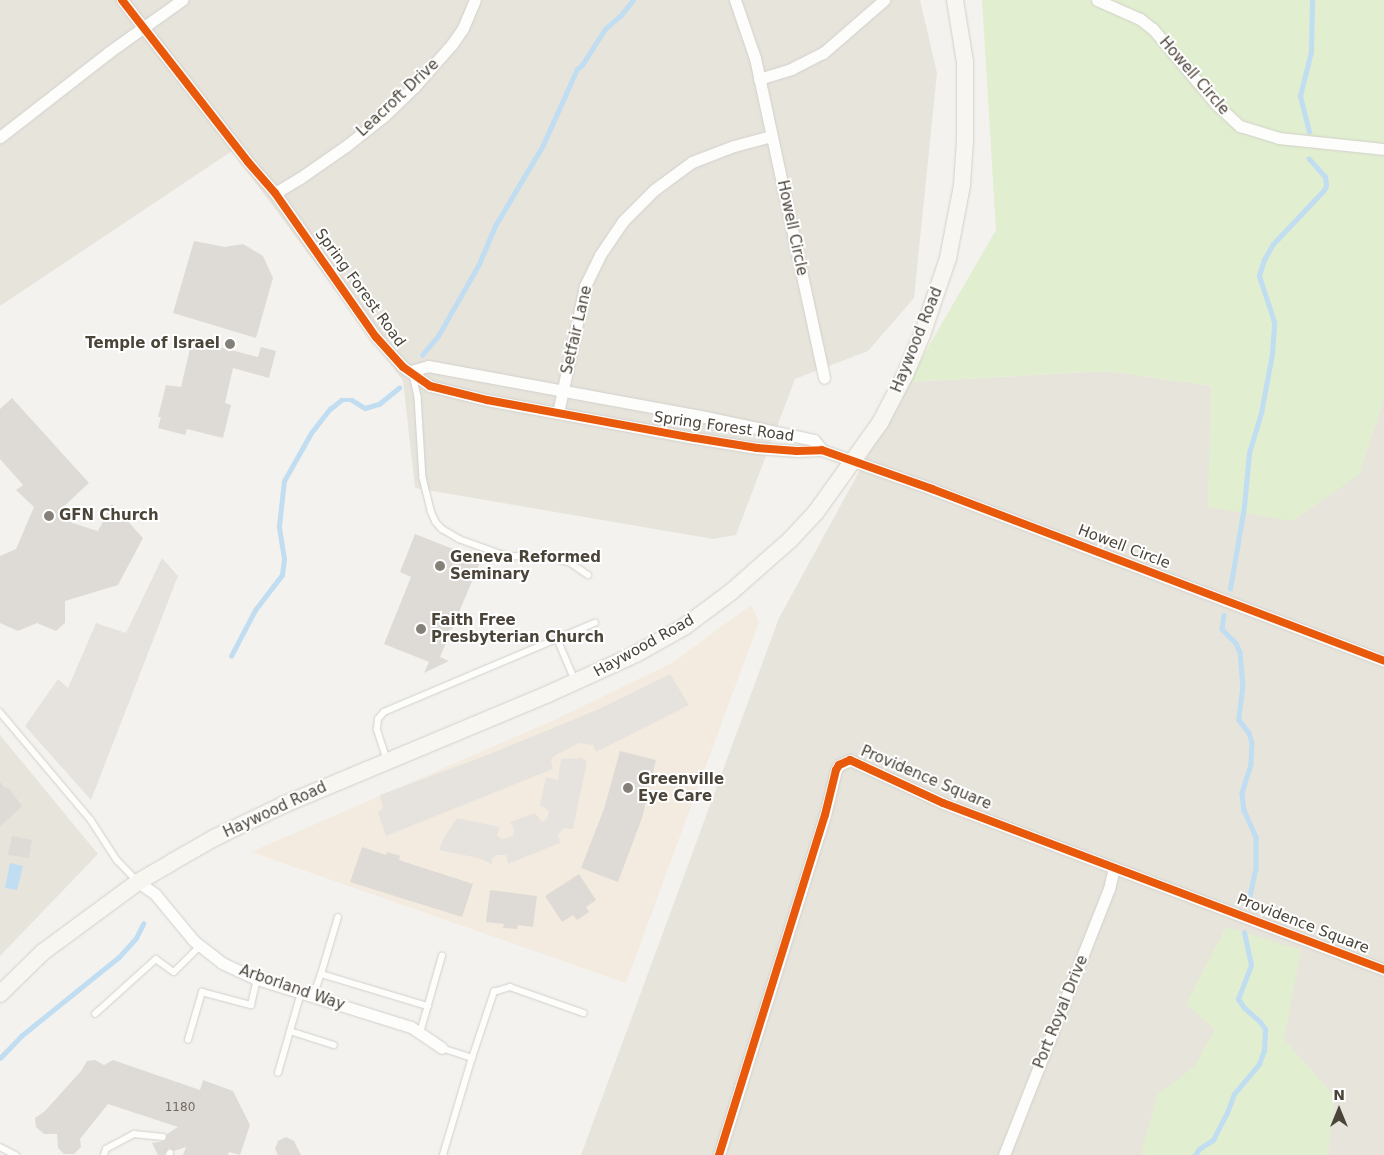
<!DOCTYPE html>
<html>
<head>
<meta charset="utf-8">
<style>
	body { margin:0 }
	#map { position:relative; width:1384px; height:1155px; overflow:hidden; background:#f4f2ee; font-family:"DejaVu Sans",sans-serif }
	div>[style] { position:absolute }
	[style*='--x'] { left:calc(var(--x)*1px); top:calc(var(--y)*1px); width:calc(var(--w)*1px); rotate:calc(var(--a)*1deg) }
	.residential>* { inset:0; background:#e7e4dc }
	.commercial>* { inset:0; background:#f3ebdf }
	.green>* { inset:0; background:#e1eecf }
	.parking>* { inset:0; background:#e6e3df }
	.water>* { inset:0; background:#c0ddf1 }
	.stream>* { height:4.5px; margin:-2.25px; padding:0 2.25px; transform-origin:2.25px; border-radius:2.25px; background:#c0ddf1 }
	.building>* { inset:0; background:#dedbd6 }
	.roads { filter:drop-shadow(0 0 1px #d2d0cb) drop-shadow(0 0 1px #d2d0cb) }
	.lane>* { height:5.5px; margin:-2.75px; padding:0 2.75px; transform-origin:2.75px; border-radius:2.75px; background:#fdfdfc }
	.street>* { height:11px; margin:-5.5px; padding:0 5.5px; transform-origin:5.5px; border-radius:5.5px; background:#fdfdfc }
	.secondary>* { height:16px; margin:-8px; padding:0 8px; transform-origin:8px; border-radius:8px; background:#f7f6f1 }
	.cycleway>* { height:8px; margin:-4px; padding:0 4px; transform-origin:4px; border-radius:4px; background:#e8590c }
	.dots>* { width:14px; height:14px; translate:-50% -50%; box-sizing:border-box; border:2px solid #fff; border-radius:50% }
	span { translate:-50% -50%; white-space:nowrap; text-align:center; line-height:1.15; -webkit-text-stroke:4px #fff; paint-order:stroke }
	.number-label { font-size:12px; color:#706a61 }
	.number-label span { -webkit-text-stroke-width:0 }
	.street-label { font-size:15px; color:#4b4439 }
	.poi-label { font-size:15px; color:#4b4439; font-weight:700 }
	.right { translate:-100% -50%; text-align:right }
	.left { translate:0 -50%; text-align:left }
	.north { position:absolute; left:1314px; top:1085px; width:50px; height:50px; -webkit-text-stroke:4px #fff; paint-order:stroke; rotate:0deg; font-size:14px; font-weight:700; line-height:20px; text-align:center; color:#4b4439 }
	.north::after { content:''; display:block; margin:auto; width:18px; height:22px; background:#4b4439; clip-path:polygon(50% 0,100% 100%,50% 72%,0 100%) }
</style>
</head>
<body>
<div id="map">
	<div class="residential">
		<div style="clip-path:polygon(0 0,920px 0,937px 73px,914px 298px,868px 351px,795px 379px,736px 535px,713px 539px,415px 488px,403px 381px,232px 151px,0 306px)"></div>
		<div style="clip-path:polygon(1108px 371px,1212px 386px,1208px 507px,1359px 475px,1384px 399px,1384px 1155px,581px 1155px,779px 618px,908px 382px)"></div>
		<div style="clip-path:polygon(0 735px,98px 854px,0 956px)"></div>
	</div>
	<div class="commercial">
		<div style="clip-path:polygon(751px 605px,759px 622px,626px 983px,251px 852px,554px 720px,672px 663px)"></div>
	</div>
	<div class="green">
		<div style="clip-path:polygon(982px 0,1384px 0,1384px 399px,1359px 475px,1292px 521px,1208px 507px,1211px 386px,1108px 371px,908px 382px,996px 230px)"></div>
		<div style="clip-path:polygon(1226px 927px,1301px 950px,1284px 1039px,1335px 1097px,1328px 1155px,1141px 1155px,1157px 1095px,1194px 1067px,1215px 1029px,1186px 1004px)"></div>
	</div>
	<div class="parking">
		<div style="clip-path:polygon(162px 558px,178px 576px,91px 800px,25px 726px,58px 679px,68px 688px,96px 623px,126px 633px)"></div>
		<div style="clip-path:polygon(670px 674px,689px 705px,596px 752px,593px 745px,579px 743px,554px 756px,551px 760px,553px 769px,386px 836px,378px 812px,383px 808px,380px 795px,490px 754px,599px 709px)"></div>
		<div style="clip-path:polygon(581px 758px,587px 761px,573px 829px,564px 828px,558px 835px,560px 843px,508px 864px,506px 855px,498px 855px,492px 858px,492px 864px,478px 858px,439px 850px,443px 839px,457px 818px,500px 827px,497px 836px,502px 839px,513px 836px,514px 829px,510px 822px,535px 813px,542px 822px,547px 819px,549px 811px,540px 805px,546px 777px,558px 780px,561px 759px)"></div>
	</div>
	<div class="water">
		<div style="clip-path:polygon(10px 863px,23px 866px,17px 890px,5px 888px)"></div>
	</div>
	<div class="stream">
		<div style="--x:1309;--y:132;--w:37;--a:-104"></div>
		<div style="--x:1300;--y:96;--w:45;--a:-76"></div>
		<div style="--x:1311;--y:52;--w:52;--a:-88.9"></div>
		<div style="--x:422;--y:355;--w:25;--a:-50"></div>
		<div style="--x:438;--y:336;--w:83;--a:-60.3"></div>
		<div style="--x:479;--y:264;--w:41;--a:-67.2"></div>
		<div style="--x:495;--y:226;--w:94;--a:-59.3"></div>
		<div style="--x:543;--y:145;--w:83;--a:-65.9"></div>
		<div style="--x:577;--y:69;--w:6;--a:-39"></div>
		<div style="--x:582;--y:65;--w:43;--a:-57.4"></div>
		<div style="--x:605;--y:29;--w:21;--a:-41"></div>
		<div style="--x:621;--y:15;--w:19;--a:-51"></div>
		<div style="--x:1230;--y:589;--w:83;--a:-80.3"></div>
		<div style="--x:1244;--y:507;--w:54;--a:-84.7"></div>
		<div style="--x:1249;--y:453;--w:42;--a:-73.3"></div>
		<div style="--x:1261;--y:413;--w:60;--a:-79.4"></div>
		<div style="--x:1272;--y:354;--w:32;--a:-86"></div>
		<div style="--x:1274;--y:322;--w:48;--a:-108.1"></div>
		<div style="--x:1259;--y:276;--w:17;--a:-73"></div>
		<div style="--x:1264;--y:260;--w:18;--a:-61"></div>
		<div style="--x:1273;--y:244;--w:74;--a:-46.6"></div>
		<div style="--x:1324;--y:190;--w:4;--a:-63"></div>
		<div style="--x:1326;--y:186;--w:9;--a:-96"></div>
		<div style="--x:1325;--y:177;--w:24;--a:-132"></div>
		<div style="--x:1224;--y:615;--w:14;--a:98"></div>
		<div style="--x:1222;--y:629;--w:20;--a:45"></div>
		<div style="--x:1236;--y:643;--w:10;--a:66"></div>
		<div style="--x:1240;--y:652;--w:33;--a:85"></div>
		<div style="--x:1243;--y:685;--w:35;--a:97"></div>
		<div style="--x:1239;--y:720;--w:16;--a:52"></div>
		<div style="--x:1249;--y:733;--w:10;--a:73"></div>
		<div style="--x:1252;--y:743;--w:21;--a:93"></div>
		<div style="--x:1251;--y:764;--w:31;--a:107"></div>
		<div style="--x:1242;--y:794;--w:16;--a:83"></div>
		<div style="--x:1244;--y:810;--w:30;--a:66"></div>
		<div style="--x:1256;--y:837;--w:31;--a:90"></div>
		<div style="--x:1256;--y:868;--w:39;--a:102"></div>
		<div style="--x:231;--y:656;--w:52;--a:-62.4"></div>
		<div style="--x:255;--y:610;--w:44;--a:-52.4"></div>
		<div style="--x:282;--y:575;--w:16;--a:-83"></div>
		<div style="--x:284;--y:559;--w:33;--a:-99"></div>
		<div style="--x:279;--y:526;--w:45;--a:-83.7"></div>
		<div style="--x:284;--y:481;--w:55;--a:-60.6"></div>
		<div style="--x:311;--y:433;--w:31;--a:-52"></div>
		<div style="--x:330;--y:409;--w:14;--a:-39"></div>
		<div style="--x:341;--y:400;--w:11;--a:0"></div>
		<div style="--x:352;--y:400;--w:15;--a:32"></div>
		<div style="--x:365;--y:408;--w:15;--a:-16"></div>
		<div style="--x:379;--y:404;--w:26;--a:-39"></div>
		<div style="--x:0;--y:1058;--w:30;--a:-46"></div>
		<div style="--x:21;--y:1036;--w:126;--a:-38.9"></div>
		<div style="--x:119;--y:957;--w:25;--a:-48"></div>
		<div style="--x:136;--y:938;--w:16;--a:-63"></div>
		<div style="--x:1195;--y:1155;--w:7;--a:-56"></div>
		<div style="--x:1199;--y:1149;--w:17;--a:-33"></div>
		<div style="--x:1213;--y:1140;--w:30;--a:-63"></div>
		<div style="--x:1227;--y:1113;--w:20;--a:-70"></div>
		<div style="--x:1234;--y:1094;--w:39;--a:-50"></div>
		<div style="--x:1259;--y:1064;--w:15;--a:-70"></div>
		<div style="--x:1264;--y:1050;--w:21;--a:-87"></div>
		<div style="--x:1265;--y:1029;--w:9;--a:-126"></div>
		<div style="--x:1260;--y:1022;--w:21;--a:-139"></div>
		<div style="--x:1244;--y:1008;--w:11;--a:-124"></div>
		<div style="--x:1238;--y:999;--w:36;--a:-69"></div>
		<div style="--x:1251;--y:965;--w:33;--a:-102"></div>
	</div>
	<div class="building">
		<div style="clip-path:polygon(194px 241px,225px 247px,243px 244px,263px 256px,273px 278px,256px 338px,173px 313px)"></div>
		<div style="clip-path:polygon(192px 340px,258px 357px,261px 347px,276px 351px,269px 378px,233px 368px,225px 403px,231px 405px,223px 438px,187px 429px,185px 435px,158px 428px,161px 417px,158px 417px,166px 385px,181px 387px)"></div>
		<div style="clip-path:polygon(12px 398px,89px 483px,61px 509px,72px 523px,98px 531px,112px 504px,143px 538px,118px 585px,65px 601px,65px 623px,56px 631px,37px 623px,18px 631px,0 623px,0 556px,16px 549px,34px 507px,16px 490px,23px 485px,0 459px,0 409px)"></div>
		<div style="clip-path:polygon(415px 534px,481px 560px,440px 657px,449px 661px,424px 673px,429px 662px,384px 644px,411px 577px,400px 572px)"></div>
		<div style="clip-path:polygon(620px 751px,656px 760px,642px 818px,618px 882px,581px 868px,604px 809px)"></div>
		<div style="clip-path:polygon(0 782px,6px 789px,8px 787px,22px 806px,0 827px)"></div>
		<div style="clip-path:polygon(12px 836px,32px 840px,29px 858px,8px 855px)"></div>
		<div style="clip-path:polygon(362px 847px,386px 855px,387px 852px,400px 856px,399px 860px,473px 884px,462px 917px,350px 882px)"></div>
		<div style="clip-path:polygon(579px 874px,596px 900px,586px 907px,589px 912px,577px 920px,573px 915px,562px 922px,545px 896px)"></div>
		<div style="clip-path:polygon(490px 890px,537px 896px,533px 927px,518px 925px,517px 929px,503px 928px,504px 924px,486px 922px)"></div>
		<div style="clip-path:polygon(95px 1060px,104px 1065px,113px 1060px,200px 1090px,203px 1080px,233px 1091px,250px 1125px,240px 1155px,229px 1152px,228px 1155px,183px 1155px,186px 1147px,174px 1151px,169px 1148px,164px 1155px,158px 1155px,152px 1143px,165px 1141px,167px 1134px,178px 1127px,108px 1104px,80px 1139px,81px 1147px,74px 1154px,64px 1154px,58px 1148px,57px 1134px,44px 1134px,36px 1127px,35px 1118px,45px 1111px,81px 1071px,87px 1061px)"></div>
		<div style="clip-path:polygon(286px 1137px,294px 1141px,301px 1155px,278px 1155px,275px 1149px,278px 1141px)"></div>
	</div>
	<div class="roads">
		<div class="lane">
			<div style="--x:413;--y:375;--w:23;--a:77"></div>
			<div style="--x:418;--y:397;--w:81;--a:86.5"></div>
			<div style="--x:423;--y:478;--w:34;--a:76"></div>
			<div style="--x:431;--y:511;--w:12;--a:66"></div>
			<div style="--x:436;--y:522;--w:9;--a:49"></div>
			<div style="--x:442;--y:529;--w:20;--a:30"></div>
			<div style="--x:459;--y:539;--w:50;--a:19.9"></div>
			<div style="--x:506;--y:556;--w:44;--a:1.3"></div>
			<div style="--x:550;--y:557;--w:22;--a:16"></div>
			<div style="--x:571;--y:563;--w:21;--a:35"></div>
			<div style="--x:558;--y:640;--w:43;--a:67"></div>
			<div style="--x:0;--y:712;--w:141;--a:49.9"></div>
			<div style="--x:91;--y:820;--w:48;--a:57"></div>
			<div style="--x:117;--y:860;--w:29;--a:46"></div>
			<div style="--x:387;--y:761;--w:33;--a:-108"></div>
			<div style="--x:377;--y:730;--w:11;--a:-85"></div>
			<div style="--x:378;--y:719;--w:9;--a:-49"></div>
			<div style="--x:384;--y:712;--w:229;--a:-22.9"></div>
			<div style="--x:321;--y:974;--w:59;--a:-73.4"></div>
			<div style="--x:313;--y:996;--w:23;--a:-70"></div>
			<div style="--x:321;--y:974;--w:112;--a:16.7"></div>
			<div style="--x:95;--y:1014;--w:82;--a:-42"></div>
			<div style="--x:156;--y:959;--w:22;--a:36"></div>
			<div style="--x:174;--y:972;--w:35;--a:-45"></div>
			<div style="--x:290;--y:1031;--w:46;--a:17.7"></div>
			<div style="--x:420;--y:1033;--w:80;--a:-74.1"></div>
			<div style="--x:188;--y:1040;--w:50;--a:-73.7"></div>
			<div style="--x:202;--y:992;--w:51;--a:14.9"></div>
			<div style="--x:251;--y:1005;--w:27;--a:-77"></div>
			<div style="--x:442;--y:1048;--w:32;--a:18"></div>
			<div style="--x:472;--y:1058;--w:70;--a:-71.6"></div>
			<div style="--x:494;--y:992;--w:17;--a:-17"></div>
			<div style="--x:510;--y:987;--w:78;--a:19.4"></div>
			<div style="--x:278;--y:1073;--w:83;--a:-74"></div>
			<div style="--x:0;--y:1147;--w:18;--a:27"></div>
			<div style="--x:104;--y:1155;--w:6;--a:-72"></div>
			<div style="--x:106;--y:1149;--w:32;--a:-28"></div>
			<div style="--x:134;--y:1134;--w:29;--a:6"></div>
			<div style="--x:169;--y:1155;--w:2;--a:-63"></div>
			<div style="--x:443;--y:1155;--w:101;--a:-73.4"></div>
		</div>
		<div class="street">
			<div style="--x:122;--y:0;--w:205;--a:52.1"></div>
			<div style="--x:248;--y:162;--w:41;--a:48.9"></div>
			<div style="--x:275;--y:193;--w:176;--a:55"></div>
			<div style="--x:376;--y:337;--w:40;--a:48"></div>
			<div style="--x:403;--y:367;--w:33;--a:35"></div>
			<div style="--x:430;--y:386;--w:59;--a:13.8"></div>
			<div style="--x:487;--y:400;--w:211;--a:10.4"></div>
			<div style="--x:695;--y:438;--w:63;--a:9.2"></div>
			<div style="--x:757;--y:448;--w:40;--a:4.3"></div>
			<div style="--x:797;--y:451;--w:25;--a:-2"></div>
			<div style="--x:822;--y:450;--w:117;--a:19.5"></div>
			<div style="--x:932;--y:489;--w:484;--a:20.8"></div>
			<div style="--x:735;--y:0;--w:61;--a:71"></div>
			<div style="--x:755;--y:58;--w:327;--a:77.8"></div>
			<div style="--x:1097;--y:0;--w:47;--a:23.8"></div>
			<div style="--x:1140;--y:19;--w:16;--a:38"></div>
			<div style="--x:1153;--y:29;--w:98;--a:50"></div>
			<div style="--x:1216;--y:104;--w:33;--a:43"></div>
			<div style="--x:1240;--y:126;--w:41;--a:17.1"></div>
			<div style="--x:1279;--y:138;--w:106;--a:6"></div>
			<div style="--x:759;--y:79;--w:34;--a:-17"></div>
			<div style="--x:791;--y:69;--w:36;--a:-27"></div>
			<div style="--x:823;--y:53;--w:81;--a:-41"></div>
			<div style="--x:0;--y:137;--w:138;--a:-37.9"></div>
			<div style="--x:109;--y:52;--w:90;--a:-35.5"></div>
			<div style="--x:275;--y:193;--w:29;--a:-31"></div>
			<div style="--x:300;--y:178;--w:56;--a:-34.8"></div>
			<div style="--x:346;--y:146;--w:48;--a:-38.3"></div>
			<div style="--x:384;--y:116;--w:42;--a:-44"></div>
			<div style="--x:414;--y:87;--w:57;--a:-48.5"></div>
			<div style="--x:452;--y:44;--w:19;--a:-55"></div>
			<div style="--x:463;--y:28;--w:30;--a:-67"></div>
			<div style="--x:411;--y:371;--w:18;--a:-16"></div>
			<div style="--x:428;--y:366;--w:282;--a:10.4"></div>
			<div style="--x:705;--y:417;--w:111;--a:11.9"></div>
			<div style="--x:814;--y:440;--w:13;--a:51"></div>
			<div style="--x:558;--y:413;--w:130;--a:-78"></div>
			<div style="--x:585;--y:286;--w:34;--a:-64"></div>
			<div style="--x:600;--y:255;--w:41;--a:-55.9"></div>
			<div style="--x:623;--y:221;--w:44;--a:-45"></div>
			<div style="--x:654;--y:190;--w:47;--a:-36.4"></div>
			<div style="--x:692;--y:162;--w:45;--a:-20.9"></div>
			<div style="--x:734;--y:146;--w:38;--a:-15"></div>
			<div style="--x:138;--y:882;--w:21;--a:35"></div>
			<div style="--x:155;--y:894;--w:61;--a:50.3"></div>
			<div style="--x:194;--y:941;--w:36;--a:38"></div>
			<div style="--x:222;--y:963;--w:38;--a:25"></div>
			<div style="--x:257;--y:979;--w:161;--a:17.3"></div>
			<div style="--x:411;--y:1027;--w:37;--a:34"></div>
			<div style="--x:719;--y:1155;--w:356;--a:-72.7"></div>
			<div style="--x:825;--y:815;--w:46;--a:-76.3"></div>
			<div style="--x:836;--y:770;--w:6;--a:-59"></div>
			<div style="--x:839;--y:765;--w:12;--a:-24"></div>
			<div style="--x:850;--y:760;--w:102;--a:24.8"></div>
			<div style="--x:943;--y:803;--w:472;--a:20.7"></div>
			<div style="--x:1004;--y:1155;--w:286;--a:-68.5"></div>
			<div style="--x:1109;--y:889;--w:22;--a:-77"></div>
		</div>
		<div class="secondary">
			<div style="--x:0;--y:994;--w:60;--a:-44.3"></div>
			<div style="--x:43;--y:952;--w:118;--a:-36.4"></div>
			<div style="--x:138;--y:882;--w:39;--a:-30"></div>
			<div style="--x:172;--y:862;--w:51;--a:-29.6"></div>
			<div style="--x:216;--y:837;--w:74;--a:-25.5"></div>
			<div style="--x:283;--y:805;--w:285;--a:-22.7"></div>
			<div style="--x:546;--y:695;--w:99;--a:-24.5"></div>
			<div style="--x:636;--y:654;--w:55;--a:-29.4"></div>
			<div style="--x:684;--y:627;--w:59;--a:-36.7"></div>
			<div style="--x:731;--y:592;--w:79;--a:-41.4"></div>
			<div style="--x:790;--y:540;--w:38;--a:-47"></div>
			<div style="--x:816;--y:512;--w:110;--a:-54.3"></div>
			<div style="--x:880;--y:423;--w:54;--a:-62.5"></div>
			<div style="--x:905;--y:375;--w:43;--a:-67"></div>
			<div style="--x:922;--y:335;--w:81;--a:-71.3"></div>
			<div style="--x:948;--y:258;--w:74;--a:-79.1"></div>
			<div style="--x:962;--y:185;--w:45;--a:-86.2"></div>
			<div style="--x:965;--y:140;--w:78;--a:-90"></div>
			<div style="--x:965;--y:62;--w:63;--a:-99.2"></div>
		</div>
	</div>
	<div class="cycleway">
		<div style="--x:122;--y:0;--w:205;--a:52.1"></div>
		<div style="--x:248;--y:162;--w:41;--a:48.9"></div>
		<div style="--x:275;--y:193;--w:176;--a:55"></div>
		<div style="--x:376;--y:337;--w:40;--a:48"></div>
		<div style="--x:403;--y:367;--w:33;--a:35"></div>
		<div style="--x:430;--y:386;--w:59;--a:13.8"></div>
		<div style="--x:487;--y:400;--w:211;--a:10.4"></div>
		<div style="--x:695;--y:438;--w:63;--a:9.2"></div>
		<div style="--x:757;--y:448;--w:40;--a:4.3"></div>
		<div style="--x:797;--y:451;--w:25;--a:-2"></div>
		<div style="--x:822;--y:450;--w:117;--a:19.5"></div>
		<div style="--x:932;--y:489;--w:484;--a:20.8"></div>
		<div style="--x:719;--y:1155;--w:356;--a:-72.7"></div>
		<div style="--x:825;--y:815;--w:46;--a:-76.3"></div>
		<div style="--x:836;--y:770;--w:6;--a:-59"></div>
		<div style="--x:839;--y:765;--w:12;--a:-24"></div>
		<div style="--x:850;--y:760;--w:102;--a:24.8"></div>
		<div style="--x:943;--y:803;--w:472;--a:20.7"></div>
	</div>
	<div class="dots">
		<div style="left:230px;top:344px;background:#868178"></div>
		<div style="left:49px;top:516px;background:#868178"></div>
		<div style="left:440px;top:566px;background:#868178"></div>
		<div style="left:421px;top:629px;background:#868178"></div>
		<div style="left:628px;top:788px;background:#868178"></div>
	</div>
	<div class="number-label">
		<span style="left:180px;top:1108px">1180</span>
	</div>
	<div class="street-label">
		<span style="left:1194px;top:76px;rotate:49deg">Howell Circle</span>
		<span style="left:398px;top:98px;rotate:-43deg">Leacroft Drive</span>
		<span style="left:792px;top:228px;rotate:78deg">Howell Circle</span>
		<span style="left:360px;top:288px;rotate:54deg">Spring Forest Road</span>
		<span style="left:577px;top:330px;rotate:-77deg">Setfair Lane</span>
		<span style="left:917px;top:340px;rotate:-68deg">Haywood Road</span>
		<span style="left:724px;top:427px;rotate:8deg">Spring Forest Road</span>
		<span style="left:1124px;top:547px;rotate:21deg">Howell Circle</span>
		<span style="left:644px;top:646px;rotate:-29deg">Haywood Road</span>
		<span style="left:926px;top:778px;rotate:23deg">Providence Square</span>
		<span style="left:275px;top:810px;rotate:-25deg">Haywood Road</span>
		<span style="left:1303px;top:924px;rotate:21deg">Providence Square</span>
		<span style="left:292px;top:988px;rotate:19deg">Arborland Way</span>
		<span style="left:1061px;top:1012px;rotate:-68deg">Port Royal Drive</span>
	</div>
	<div class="poi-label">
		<span class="right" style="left:220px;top:344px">Temple of Israel</span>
		<span class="left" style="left:59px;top:516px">GFN Church</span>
		<span class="left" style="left:450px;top:566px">Geneva Reformed<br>Seminary</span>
		<span class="left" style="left:431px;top:629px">Faith Free<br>Presbyterian Church</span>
		<span class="left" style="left:638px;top:788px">Greenville<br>Eye Care</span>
	</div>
	<div class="north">N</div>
</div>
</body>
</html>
